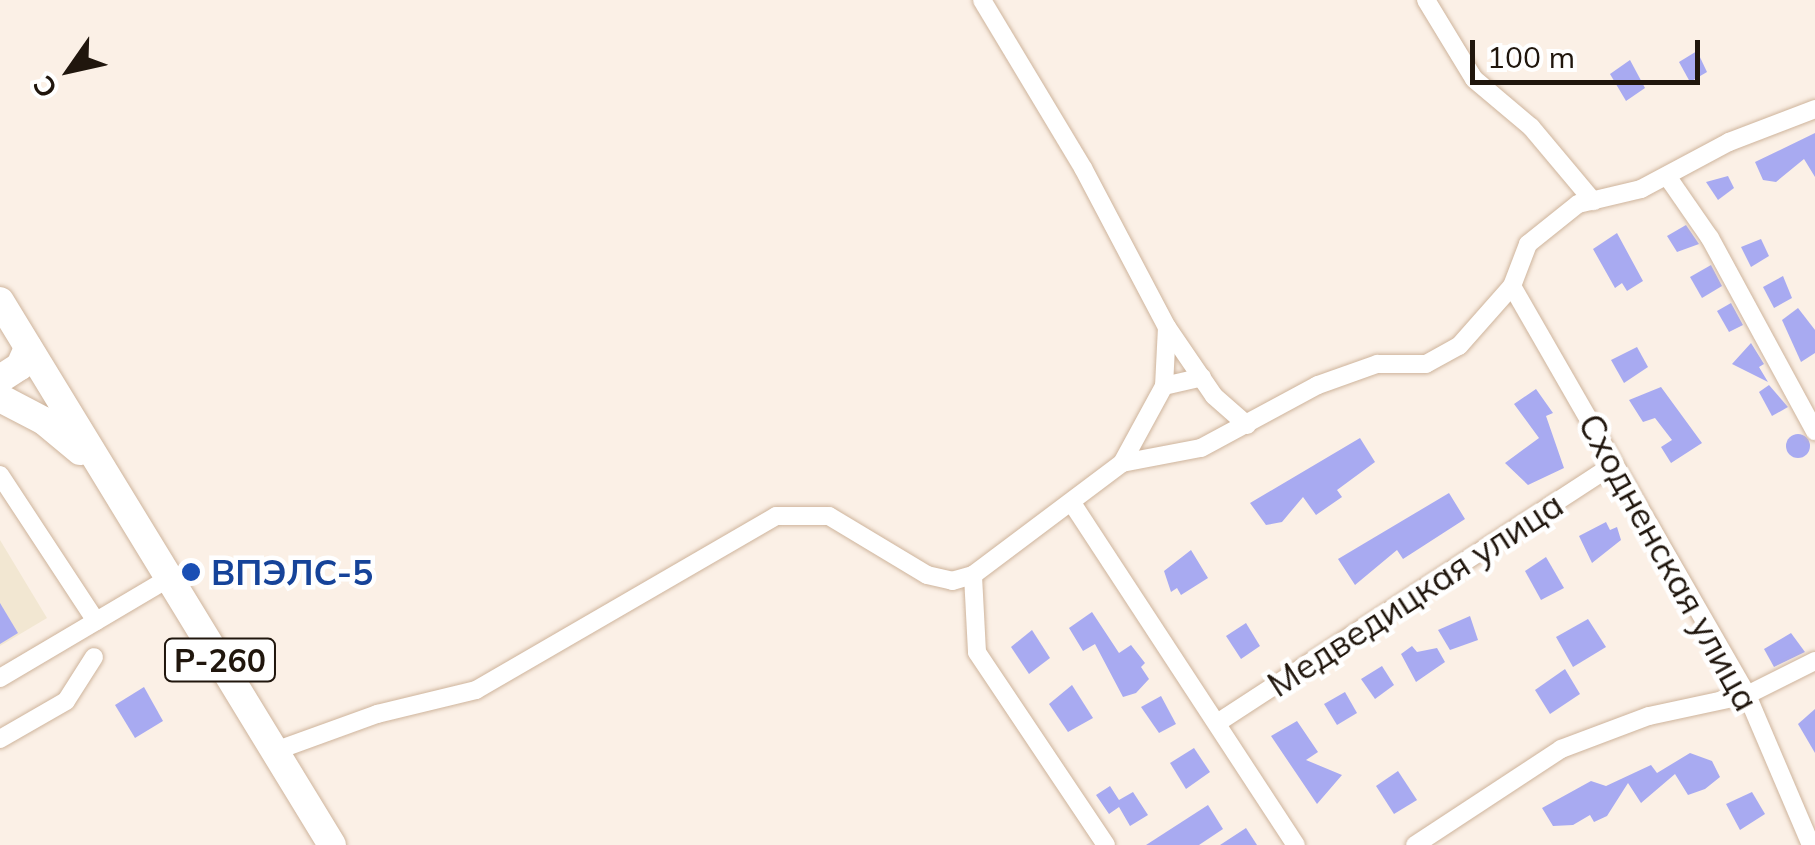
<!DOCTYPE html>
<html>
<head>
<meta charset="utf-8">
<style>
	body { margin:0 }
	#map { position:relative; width:1815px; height:845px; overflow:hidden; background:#fbf0e6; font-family:Mulish,sans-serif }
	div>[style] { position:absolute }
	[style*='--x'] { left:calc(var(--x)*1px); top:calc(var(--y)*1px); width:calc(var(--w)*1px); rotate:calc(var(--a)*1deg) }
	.industrial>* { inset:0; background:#f2e7d2 }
	.building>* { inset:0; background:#a8aaf1 }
	.round { border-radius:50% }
	.roads { filter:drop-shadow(0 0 2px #ceb49c) drop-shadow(0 0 2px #ceb49c) }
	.minor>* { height:18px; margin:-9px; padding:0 9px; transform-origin:9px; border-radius:9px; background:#fff }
	.trunk>* { height:28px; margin:-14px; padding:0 14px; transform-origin:14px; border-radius:14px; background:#fff }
	.dots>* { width:28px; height:28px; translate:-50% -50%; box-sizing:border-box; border:5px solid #fff; border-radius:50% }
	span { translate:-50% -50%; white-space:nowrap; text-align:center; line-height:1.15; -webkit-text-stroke:9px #fff; paint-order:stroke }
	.shield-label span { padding:2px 8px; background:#fff; border:2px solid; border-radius:8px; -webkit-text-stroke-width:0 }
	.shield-label { font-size:32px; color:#20160d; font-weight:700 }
	.street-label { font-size:35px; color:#20160d }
	.transit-label { font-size:35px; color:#164399; font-weight:700 }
	.left { translate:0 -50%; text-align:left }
	.north { position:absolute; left:20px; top:20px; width:100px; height:100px; -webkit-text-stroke:8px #fff; paint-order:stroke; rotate:236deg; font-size:28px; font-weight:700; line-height:40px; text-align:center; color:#20160d }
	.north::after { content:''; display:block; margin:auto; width:35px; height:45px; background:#20160d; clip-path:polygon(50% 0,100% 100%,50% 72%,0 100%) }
	.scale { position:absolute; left:1470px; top:40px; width:230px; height:45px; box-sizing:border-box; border:5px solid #20160d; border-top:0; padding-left:12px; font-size:30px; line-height:35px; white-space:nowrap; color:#20160d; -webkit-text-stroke:8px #fff; paint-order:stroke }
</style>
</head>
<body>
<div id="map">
	<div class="industrial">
		<div style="clip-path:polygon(0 540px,47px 618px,0 646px)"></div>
	</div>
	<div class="building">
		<div style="clip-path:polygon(1697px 51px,1707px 72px,1690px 82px,1679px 62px)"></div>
		<div style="clip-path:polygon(1630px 60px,1645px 88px,1626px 101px,1610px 74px)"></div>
		<div style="clip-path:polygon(1815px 133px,1815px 177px,1804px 159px,1776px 182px,1763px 180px,1755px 162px)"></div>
		<div style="clip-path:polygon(1728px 176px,1734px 188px,1718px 200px,1706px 182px)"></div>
		<div style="clip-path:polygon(1686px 225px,1699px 244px,1677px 252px,1667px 236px)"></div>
		<div style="clip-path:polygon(1617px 233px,1643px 281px,1627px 291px,1622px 283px,1615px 288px,1593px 249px)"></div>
		<div style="clip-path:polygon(1761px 239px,1769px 256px,1751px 267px,1741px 247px)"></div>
		<div style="clip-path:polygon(1711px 265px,1722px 286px,1702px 298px,1690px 277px)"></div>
		<div style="clip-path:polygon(1783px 276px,1792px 298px,1774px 308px,1763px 287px)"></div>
		<div style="clip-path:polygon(1731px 303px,1743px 325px,1729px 332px,1717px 311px)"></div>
		<div style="clip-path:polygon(1798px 308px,1815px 330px,1815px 353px,1801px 362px,1782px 320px)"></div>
		<div style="clip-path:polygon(1751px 343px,1764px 364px,1759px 367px,1768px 382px,1732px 364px)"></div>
		<div style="clip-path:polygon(1637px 347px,1648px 367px,1624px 383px,1611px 360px)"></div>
		<div style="clip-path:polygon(1769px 385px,1788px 407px,1772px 416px,1759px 392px)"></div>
		<div style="clip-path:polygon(1661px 387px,1702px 443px,1671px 463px,1661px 447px,1672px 440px,1655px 418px,1643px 422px,1629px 400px)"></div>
		<div style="clip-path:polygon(1536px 389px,1553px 413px,1546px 416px,1564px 468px,1528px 485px,1505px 463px,1539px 438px,1514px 404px)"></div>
		<div class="round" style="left:1786px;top:434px;width:24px;height:24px"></div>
		<div style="clip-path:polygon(1360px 438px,1375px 462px,1337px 490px,1342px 497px,1316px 515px,1303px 497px,1282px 522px,1266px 525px,1250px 503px)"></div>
		<div style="clip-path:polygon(1449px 493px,1465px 519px,1403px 559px,1397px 550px,1355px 585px,1338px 559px)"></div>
		<div style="clip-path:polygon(1606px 522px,1610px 530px,1617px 527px,1621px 540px,1592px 563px,1579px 536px)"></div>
		<div style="clip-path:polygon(1191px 550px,1208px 578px,1181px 595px,1177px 588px,1171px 592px,1164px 571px)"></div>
		<div style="clip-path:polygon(1546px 557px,1564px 588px,1541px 600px,1525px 571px)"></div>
		<div style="clip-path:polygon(0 603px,18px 633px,0 644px)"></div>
		<div style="clip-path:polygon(1092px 612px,1119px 653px,1131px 645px,1145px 663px,1141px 667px,1149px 679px,1136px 693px,1123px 697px,1095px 644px,1083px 651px,1069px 628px)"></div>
		<div style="clip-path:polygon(1470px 616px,1478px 640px,1450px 650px,1438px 630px)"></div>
		<div style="clip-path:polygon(1588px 619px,1606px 647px,1573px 667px,1556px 637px)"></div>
		<div style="clip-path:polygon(1246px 623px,1260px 646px,1241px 659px,1226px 636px)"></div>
		<div style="clip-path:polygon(1032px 630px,1050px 658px,1029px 674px,1011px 647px)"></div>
		<div style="clip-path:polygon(1791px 633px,1805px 652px,1774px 667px,1764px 649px)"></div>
		<div style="clip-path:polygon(1412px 646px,1417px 652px,1437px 648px,1445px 662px,1416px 682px,1401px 654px)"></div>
		<div style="clip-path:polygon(1382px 666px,1394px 685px,1375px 699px,1361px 679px)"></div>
		<div style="clip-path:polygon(1565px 669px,1580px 694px,1550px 714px,1535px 690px)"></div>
		<div style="clip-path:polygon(1072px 685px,1093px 718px,1068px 732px,1049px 704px)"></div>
		<div style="clip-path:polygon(144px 687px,163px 721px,135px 738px,115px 705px)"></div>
		<div style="clip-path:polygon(1345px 692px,1357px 713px,1337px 725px,1324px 704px)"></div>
		<div style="clip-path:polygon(1161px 696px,1176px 724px,1159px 733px,1141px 707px)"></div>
		<div style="clip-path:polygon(1815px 709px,1815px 753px,1798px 724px)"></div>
		<div style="clip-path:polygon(1297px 721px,1318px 752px,1306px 760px,1342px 775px,1317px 804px,1271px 736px)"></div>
		<div style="clip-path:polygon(1194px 748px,1210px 772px,1186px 789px,1170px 763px)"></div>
		<div style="clip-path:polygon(1690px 753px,1712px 761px,1720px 777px,1705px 789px,1688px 795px,1675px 774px,1641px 803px,1628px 783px,1607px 816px,1594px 822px,1590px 815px,1573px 825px,1553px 826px,1542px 808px,1591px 781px,1606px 786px,1651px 765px,1657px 773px)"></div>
		<div style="clip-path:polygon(1398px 771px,1417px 800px,1394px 814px,1376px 786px)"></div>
		<div style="clip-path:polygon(1110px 786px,1119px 800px,1133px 792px,1148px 815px,1130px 826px,1119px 807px,1109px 814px,1096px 795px)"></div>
		<div style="clip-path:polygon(1752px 792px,1765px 814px,1740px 830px,1726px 804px)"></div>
		<div style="clip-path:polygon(1208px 805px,1223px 829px,1199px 845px,1146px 845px)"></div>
		<div style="clip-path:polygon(1246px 828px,1257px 845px,1220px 845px)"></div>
	</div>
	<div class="roads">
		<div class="minor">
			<div style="--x:982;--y:0;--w:196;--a:59"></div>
			<div style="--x:1083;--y:168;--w:180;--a:62.2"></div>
			<div style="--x:1167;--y:327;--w:59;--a:92.9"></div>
			<div style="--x:1164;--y:386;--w:88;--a:118.6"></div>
			<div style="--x:1426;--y:0;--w:92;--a:58.7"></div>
			<div style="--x:1474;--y:79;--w:75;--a:40.1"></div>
			<div style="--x:1531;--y:127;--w:97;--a:50"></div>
			<div style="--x:1667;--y:176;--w:75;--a:55.3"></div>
			<div style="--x:1710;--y:238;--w:220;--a:61.5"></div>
			<div style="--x:1512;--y:286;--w:472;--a:60.1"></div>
			<div style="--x:1747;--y:695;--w:163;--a:66.9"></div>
			<div style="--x:1167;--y:327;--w:83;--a:55.7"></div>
			<div style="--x:1214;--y:396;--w:44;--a:41.3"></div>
			<div style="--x:1164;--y:386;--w:39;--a:-13"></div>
			<div style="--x:0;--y:475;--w:175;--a:56.7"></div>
			<div style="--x:1072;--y:503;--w:409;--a:56.8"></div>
			<div style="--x:0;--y:678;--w:196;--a:-30.6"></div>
			<div style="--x:1217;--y:723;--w:474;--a:-33.1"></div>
			<div style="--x:0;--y:739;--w:76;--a:-29.9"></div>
			<div style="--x:66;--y:701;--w:52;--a:-57.5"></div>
			<div style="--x:275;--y:751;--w:109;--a:-19.9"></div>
			<div style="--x:377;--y:714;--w:102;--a:-13.6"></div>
			<div style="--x:476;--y:690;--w:347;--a:-30.1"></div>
			<div style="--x:776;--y:516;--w:53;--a:0"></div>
			<div style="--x:829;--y:516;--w:114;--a:31"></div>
			<div style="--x:927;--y:575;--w:26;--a:13"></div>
			<div style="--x:952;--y:581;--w:22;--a:-16"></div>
			<div style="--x:1106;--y:845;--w:232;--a:-123.8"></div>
			<div style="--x:977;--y:652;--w:77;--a:-93"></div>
			<div style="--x:973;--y:575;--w:186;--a:-36.9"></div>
			<div style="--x:1122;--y:463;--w:80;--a:-10.8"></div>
			<div style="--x:1201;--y:448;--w:133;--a:-28.3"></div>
			<div style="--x:1318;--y:385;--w:63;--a:-19.6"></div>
			<div style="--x:1377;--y:364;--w:49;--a:0"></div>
			<div style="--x:1426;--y:364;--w:38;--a:-29"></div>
			<div style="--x:1459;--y:346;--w:80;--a:-48.5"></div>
			<div style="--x:1512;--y:286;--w:45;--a:-69.1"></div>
			<div style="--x:1528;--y:244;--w:64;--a:-38.7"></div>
			<div style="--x:1578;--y:204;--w:65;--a:-13.4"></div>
			<div style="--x:1641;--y:189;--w:100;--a:-28.1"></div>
			<div style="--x:1729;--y:142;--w:92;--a:-21"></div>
			<div style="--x:1415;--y:845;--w:175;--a:-33.3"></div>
			<div style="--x:1561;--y:749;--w:94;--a:-20.6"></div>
			<div style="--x:1649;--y:716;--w:100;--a:-12.1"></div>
			<div style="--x:1747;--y:695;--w:76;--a:-26.6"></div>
		</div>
		<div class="trunk">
			<div style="--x:0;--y:301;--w:637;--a:58.6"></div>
			<div style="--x:0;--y:379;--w:24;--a:-33"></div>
			<div style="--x:20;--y:366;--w:20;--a:-66"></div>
			<div style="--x:0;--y:398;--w:50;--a:27.6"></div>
			<div style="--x:44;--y:421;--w:47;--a:39.8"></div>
		</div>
	</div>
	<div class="dots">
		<div style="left:191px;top:572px;background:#1a4fb4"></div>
	</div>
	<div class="shield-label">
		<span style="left:220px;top:660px">Р-260</span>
	</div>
	<div class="street-label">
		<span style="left:1669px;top:562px;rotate:61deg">Сходненская улица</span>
		<span style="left:1415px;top:594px;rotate:-33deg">Медведицкая улица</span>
	</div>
	<div class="transit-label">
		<span class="left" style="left:211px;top:572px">ВПЭЛС-5</span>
	</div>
	<div class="north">С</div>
	<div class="scale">100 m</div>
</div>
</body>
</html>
